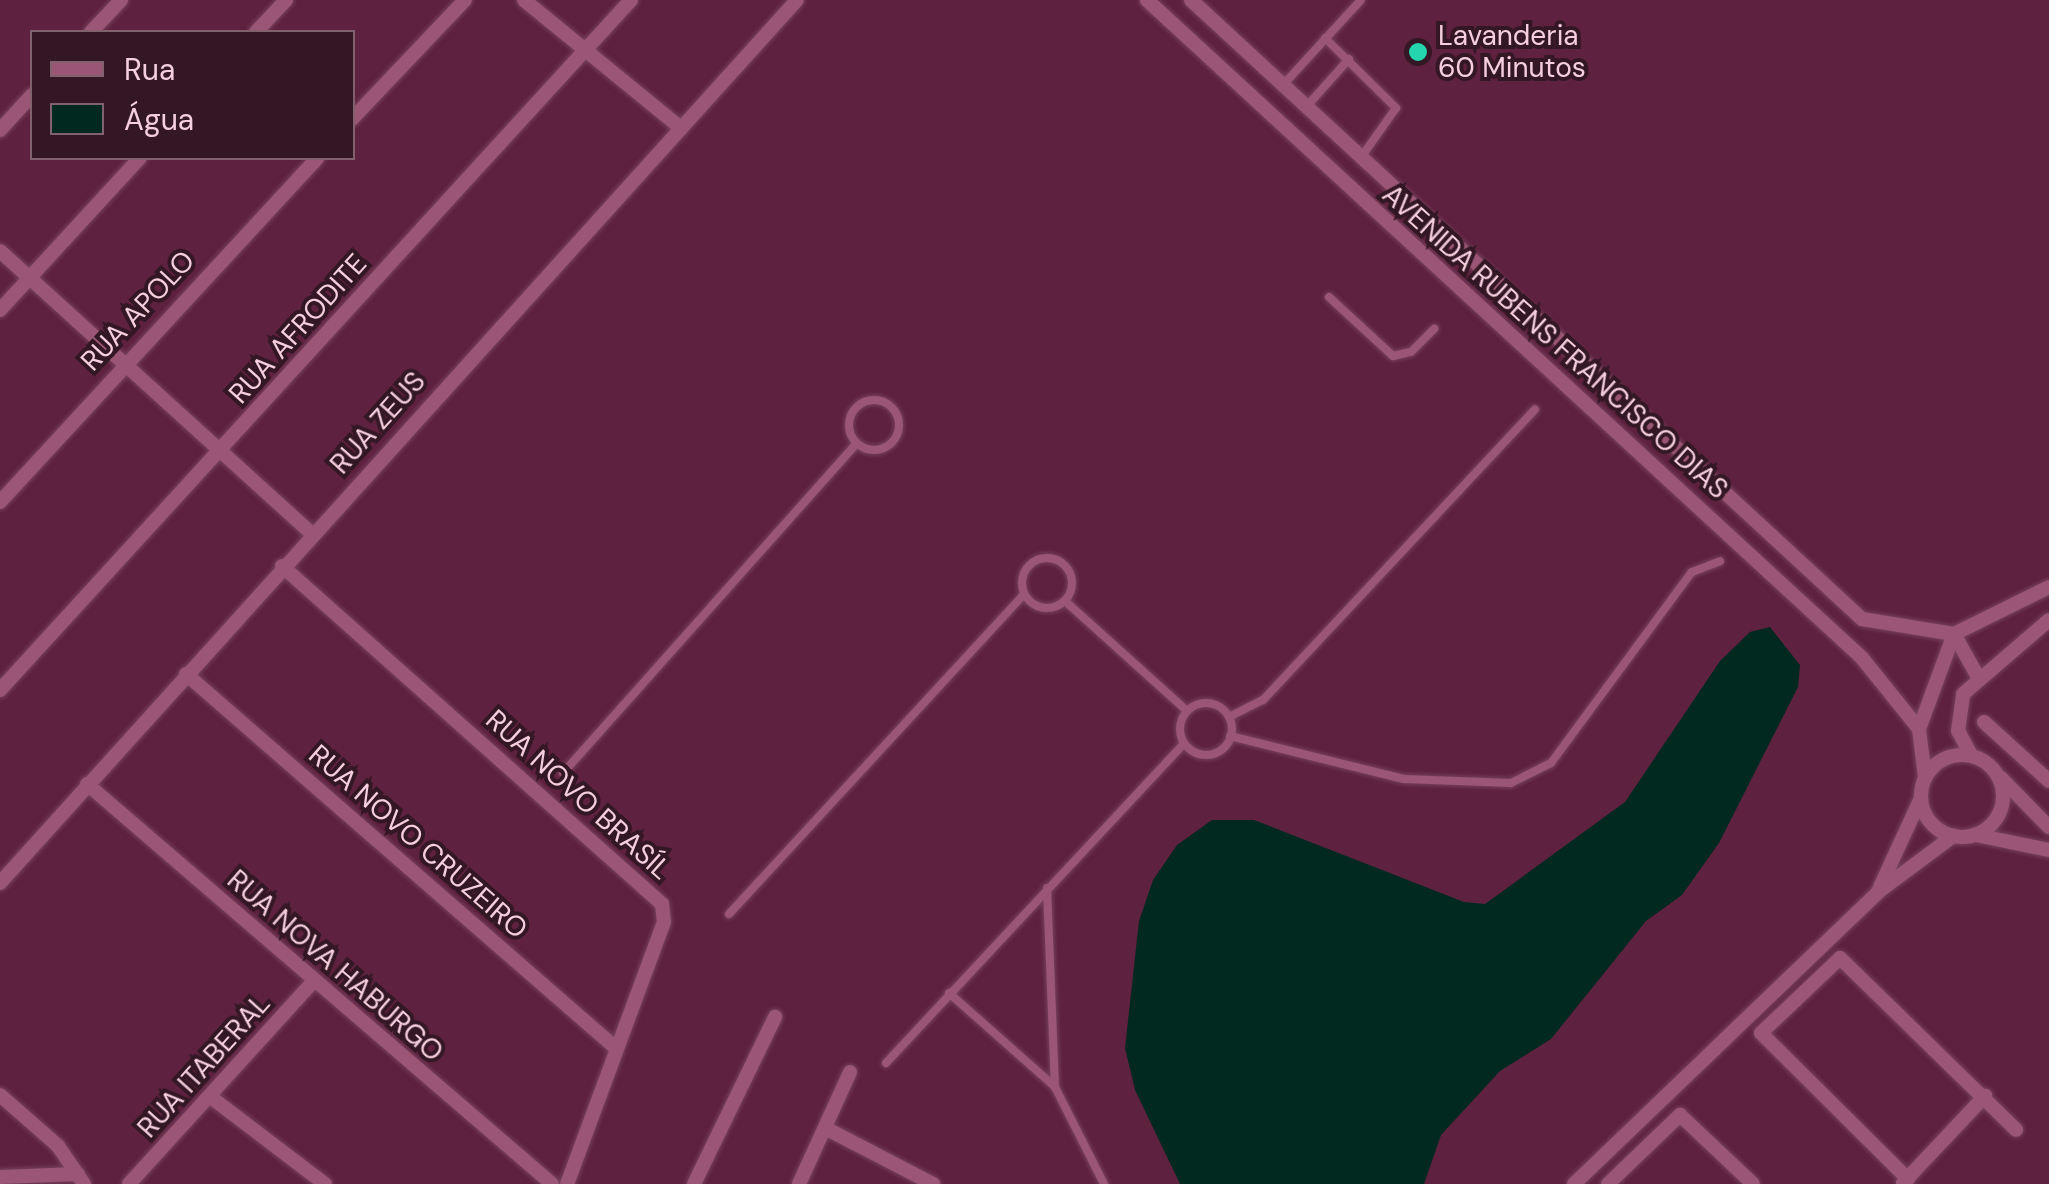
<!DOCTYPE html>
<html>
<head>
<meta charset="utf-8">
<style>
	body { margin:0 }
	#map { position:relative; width:2049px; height:1184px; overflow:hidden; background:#5e213f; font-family:"DM Sans",sans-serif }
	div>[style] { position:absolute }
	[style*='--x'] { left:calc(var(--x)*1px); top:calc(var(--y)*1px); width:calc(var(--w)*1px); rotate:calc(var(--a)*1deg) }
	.water>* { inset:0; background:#022920 }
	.roads { filter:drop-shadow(0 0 2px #77415d) drop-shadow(0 0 2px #77415d) }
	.service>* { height:8px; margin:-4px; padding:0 4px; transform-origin:4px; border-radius:4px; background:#9a5674 }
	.service>.ring { margin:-4px; padding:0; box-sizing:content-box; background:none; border:8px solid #9a5674; border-radius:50% }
	.minor>* { height:14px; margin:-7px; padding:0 7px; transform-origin:7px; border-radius:7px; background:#9a5674 }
	.minor>.ring { margin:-7px; padding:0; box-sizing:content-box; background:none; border:14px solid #9a5674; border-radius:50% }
	.dots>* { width:28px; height:28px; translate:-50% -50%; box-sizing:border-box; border:5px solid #331724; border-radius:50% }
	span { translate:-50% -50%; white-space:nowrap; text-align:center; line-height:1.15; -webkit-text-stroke:8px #331724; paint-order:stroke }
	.poi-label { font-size:28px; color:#f6cfde }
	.left { translate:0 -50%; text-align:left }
	.street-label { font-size:28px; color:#f6cfde }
	.legend { position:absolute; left:30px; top:30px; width:325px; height:130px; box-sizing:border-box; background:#331724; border:2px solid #81616e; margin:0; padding:12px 18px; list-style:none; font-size:30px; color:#f6cfde }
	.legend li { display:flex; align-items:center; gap:20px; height:50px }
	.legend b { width:50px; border:2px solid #81616e }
</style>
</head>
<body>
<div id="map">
	<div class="water">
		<div style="clip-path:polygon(1770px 627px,1800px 665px,1798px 687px,1719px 843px,1682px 895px,1646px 921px,1551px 1039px,1500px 1071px,1441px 1135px,1424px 1184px,1180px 1184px,1135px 1090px,1125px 1048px,1139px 921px,1153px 880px,1177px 845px,1212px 820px,1254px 820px,1464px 902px,1485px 904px,1625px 802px,1720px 661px,1750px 632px)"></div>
	</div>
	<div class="roads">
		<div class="service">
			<div style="--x:1325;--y:38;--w:100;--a:44.6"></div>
			<div style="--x:1396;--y:108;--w:59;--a:125.3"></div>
			<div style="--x:1283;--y:85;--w:115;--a:-47.5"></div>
			<div style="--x:1307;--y:106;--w:63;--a:-48.2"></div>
			<div style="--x:1329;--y:297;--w:87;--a:42.7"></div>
			<div style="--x:1393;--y:356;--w:18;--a:-13"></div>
			<div style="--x:1411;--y:352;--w:33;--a:-45"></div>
			<div class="ring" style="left:849px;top:400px;width:42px;height:42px"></div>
			<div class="ring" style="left:1022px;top:558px;width:42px;height:42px"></div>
			<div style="--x:1065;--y:601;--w:164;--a:42"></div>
			<div class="ring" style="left:1180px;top:703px;width:44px;height:44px"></div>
			<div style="--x:1229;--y:717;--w:38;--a:-27"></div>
			<div style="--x:1263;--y:700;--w:398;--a:-46.9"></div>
			<div style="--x:1230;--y:736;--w:179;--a:13.9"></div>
			<div style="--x:1404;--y:779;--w:107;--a:2.1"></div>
			<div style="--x:1511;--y:783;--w:45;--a:-26.6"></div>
			<div style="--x:1551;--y:763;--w:237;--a:-53.6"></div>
			<div style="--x:1692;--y:572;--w:30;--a:-21"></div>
			<div style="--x:563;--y:773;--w:441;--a:-48.3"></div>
			<div style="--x:1047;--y:888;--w:199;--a:87.7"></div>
			<div style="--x:1055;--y:1087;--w:109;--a:63.2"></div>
			<div style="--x:729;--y:914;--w:435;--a:-47.3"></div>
			<div style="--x:949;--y:993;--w:140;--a:41.5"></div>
			<div style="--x:886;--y:1063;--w:437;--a:-47"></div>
		</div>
		<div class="minor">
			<div style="--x:524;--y:0;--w:203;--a:39.2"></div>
			<div style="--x:1147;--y:0;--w:972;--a:42.62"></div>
			<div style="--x:1862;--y:658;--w:91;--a:51.2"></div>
			<div style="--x:1919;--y:729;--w:48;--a:82.9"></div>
			<div style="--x:1191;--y:0;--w:913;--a:42.69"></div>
			<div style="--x:1862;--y:619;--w:93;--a:9.3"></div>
			<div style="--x:1954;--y:634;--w:106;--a:-26.3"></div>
			<div style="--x:91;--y:32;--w:44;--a:-46.8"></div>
			<div style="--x:256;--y:32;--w:44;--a:-46.8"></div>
			<div style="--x:352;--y:119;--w:164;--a:-46.5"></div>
			<div style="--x:0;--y:130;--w:47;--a:-47.6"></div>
			<div style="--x:0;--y:251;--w:420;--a:42.2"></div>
			<div style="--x:0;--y:310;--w:207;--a:-47.4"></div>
			<div style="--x:0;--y:502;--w:468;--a:-47.3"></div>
			<div style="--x:282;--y:566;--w:509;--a:41.65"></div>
			<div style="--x:662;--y:904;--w:18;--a:84"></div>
			<div style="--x:664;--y:922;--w:279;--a:110.3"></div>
			<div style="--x:1954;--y:634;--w:49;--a:60.8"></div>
			<div style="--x:186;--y:674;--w:571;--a:41.03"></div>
			<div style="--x:0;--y:690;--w:935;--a:-47.56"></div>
			<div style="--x:1984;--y:722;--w:88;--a:42.2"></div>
			<div style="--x:1919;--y:729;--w:101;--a:-69.8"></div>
			<div class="ring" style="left:1921px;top:755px;width:68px;height:68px"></div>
			<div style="--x:1971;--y:755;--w:27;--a:-118"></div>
			<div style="--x:1958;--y:731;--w:37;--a:-82"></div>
			<div style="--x:1963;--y:694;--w:113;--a:-40.7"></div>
			<div style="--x:2001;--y:778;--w:69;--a:45.6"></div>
			<div style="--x:87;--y:784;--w:613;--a:40.7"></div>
			<div style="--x:1976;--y:835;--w:75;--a:11.6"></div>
			<div style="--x:0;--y:883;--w:1189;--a:-47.93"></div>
			<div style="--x:1880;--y:887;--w:98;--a:-65.3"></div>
			<div style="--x:0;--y:1095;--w:77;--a:41.3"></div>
			<div style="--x:58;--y:1146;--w:46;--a:55.6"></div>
			<div style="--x:212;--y:1098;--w:142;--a:37.3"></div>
			<div style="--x:825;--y:1128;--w:122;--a:27.4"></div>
			<div style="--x:0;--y:1177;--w:78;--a:-2.2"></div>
			<div style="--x:1908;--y:1179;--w:207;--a:-135.2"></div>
			<div style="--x:1761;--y:1033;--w:109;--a:-43.5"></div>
			<div style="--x:1840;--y:958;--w:246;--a:44.3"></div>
			<div style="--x:1903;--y:1183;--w:120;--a:-46.7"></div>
			<div style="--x:129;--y:1184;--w:275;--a:-47.7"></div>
			<div style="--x:694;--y:1184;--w:186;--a:-64.1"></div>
			<div style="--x:799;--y:1184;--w:123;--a:-65.5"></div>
			<div style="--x:1574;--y:1184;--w:422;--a:-43.8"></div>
			<div style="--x:1878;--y:892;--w:94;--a:-36.7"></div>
			<div style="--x:1608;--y:1184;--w:100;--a:-43.8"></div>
			<div style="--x:1680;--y:1115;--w:100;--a:43.4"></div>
		</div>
	</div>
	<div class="dots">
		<div style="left:1418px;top:52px;background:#25d5ae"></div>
	</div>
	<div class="poi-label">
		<span class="left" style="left:1438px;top:52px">Lavanderia<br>60 Minutos</span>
	</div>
	<div class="street-label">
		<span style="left:138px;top:311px;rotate:-47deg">RUA APOLO</span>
		<span style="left:298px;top:329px;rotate:-48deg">RUA AFRODITE</span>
		<span style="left:1555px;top:342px;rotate:42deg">AVENIDA RUBENS FRANCISCO DIAS</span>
		<span style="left:378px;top:423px;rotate:-48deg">RUA ZEUS</span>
		<span style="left:578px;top:795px;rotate:42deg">RUA NOVO BRASÍL</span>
		<span style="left:418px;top:842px;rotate:41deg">RUA NOVO CRUZEIRO</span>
		<span style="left:335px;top:966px;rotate:41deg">RUA NOVA HABURGO</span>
		<span style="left:204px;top:1066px;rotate:-48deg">RUA ITABERAL</span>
	</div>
	<ul class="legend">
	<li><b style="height:12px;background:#9a5674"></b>Rua</li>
	<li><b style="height:28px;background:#022920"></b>Água</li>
	</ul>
</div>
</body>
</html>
